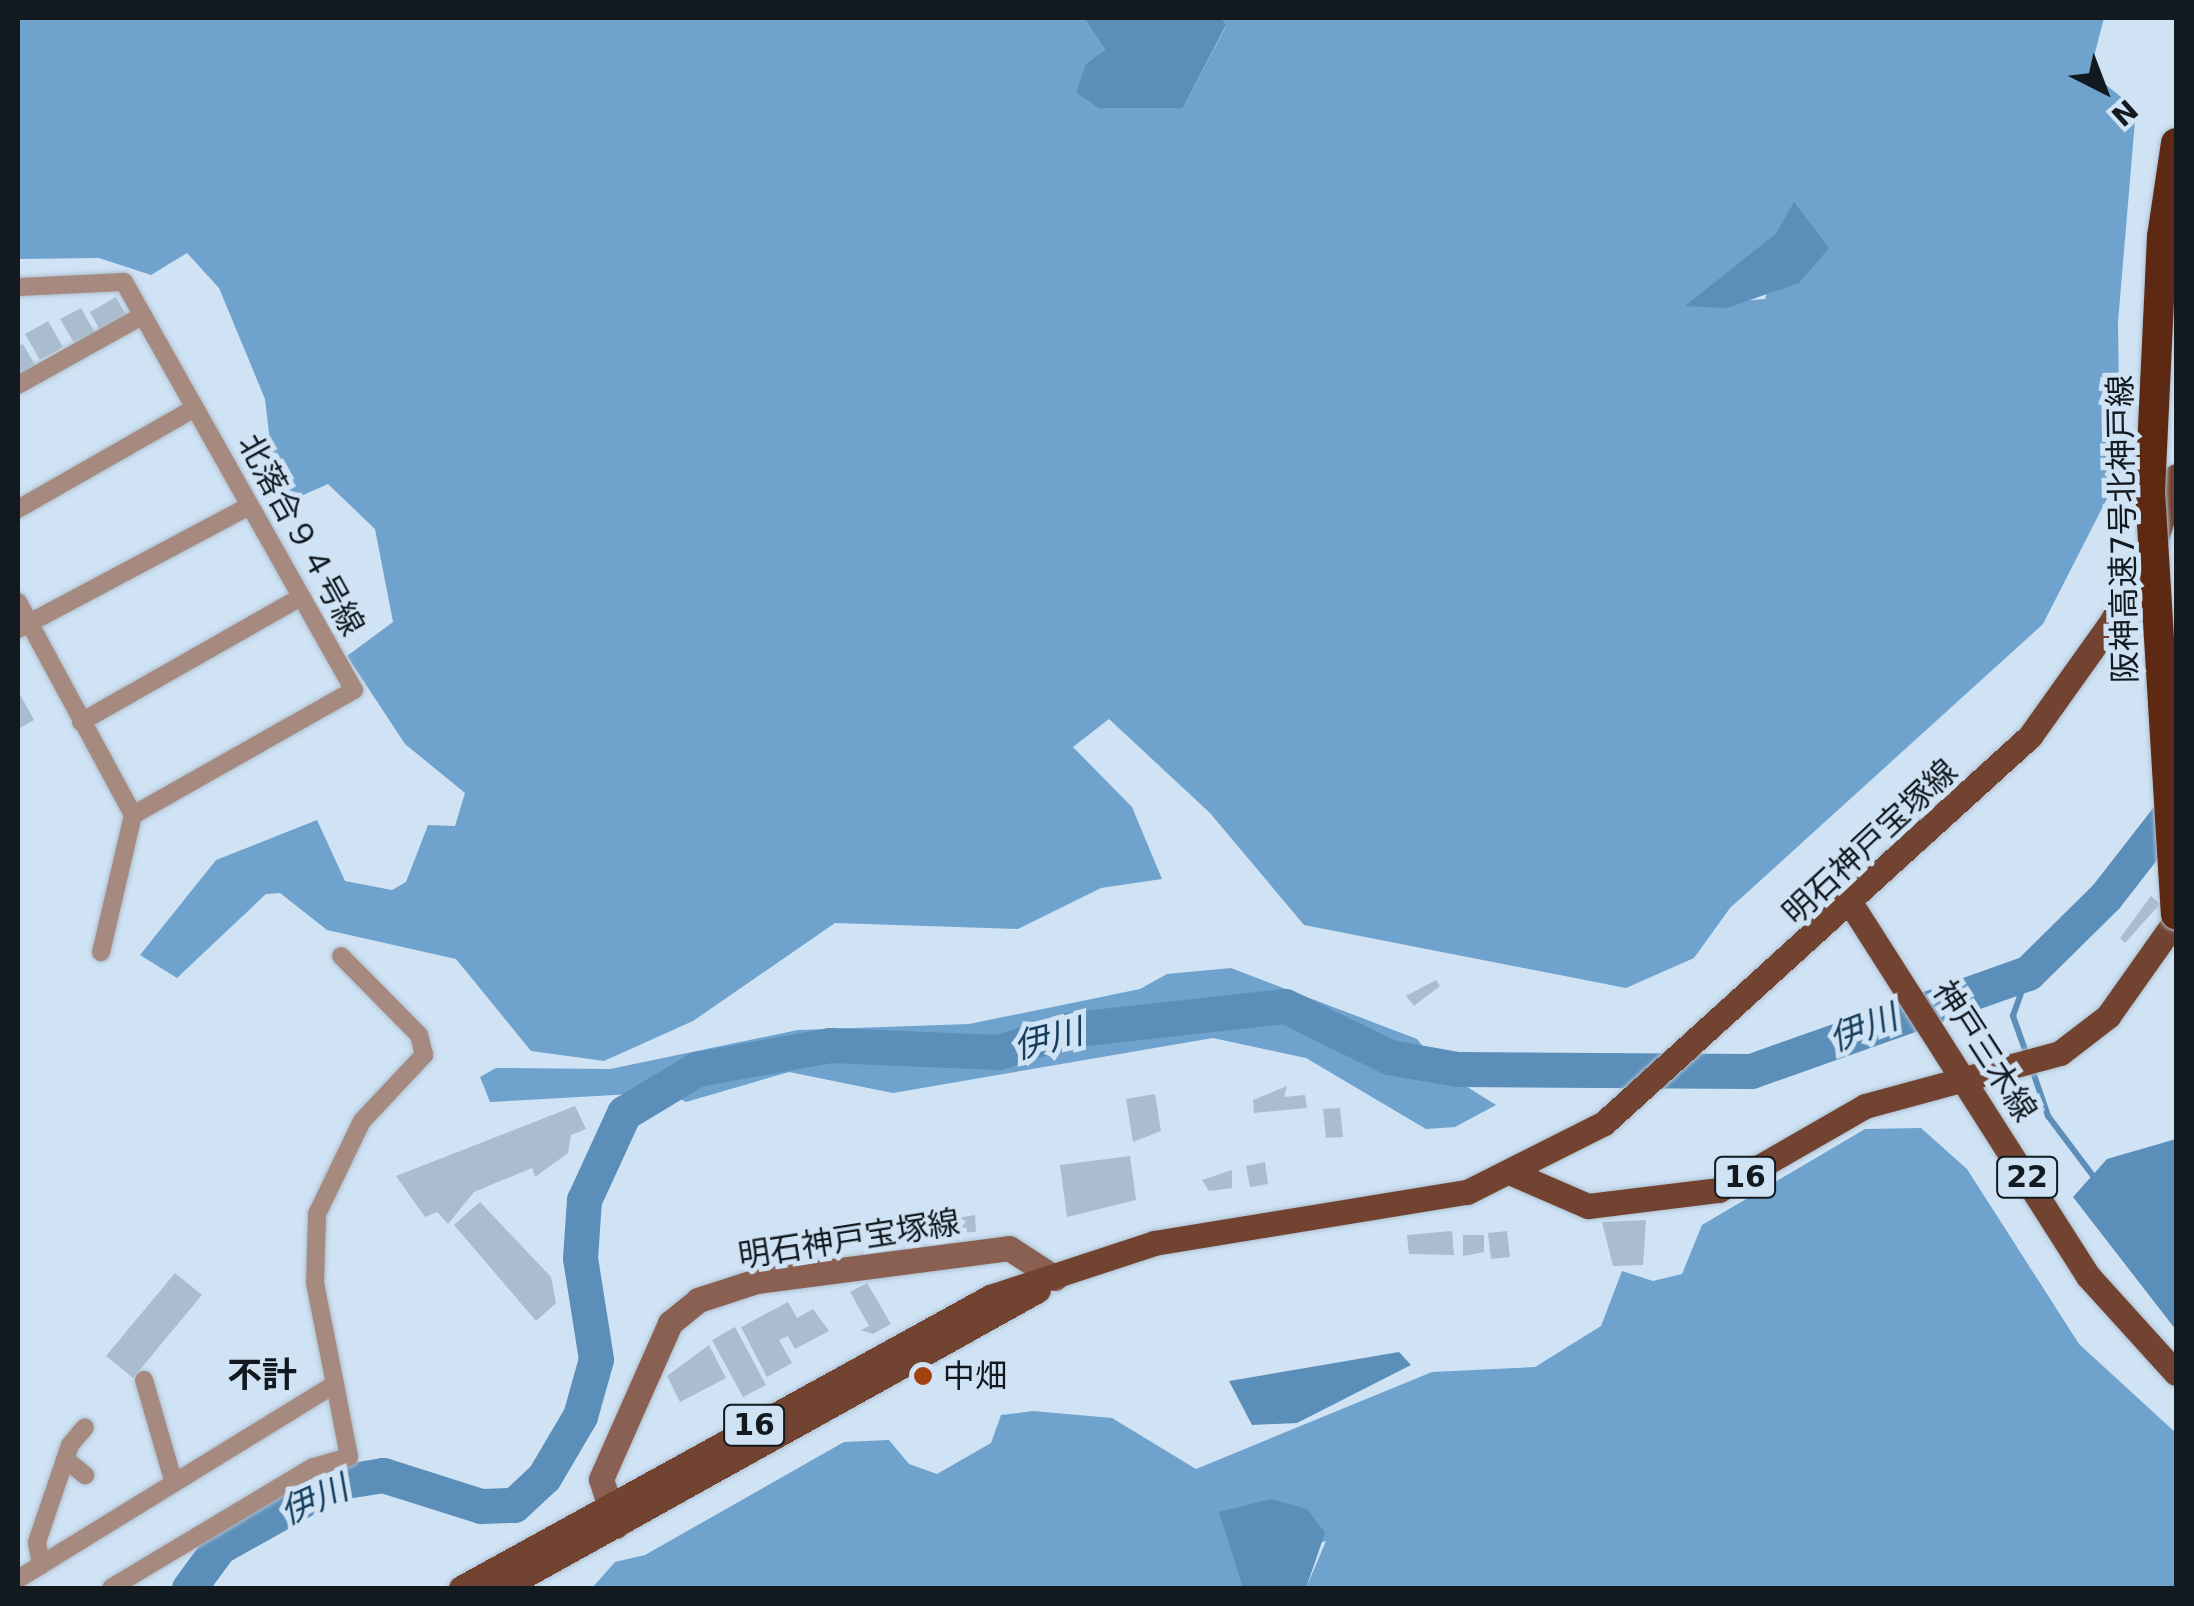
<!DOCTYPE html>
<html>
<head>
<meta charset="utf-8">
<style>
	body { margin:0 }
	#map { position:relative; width:2194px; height:1606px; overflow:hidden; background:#cfe3f5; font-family:"DejaVu Sans","Noto Sans JP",sans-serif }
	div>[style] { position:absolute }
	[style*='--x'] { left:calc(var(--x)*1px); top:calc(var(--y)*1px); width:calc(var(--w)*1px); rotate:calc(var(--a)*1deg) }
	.forest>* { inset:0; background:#6fa3ce }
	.water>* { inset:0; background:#5b8eb9 }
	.stream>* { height:6px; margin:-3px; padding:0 3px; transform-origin:3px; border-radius:3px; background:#5b8eb9 }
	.river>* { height:35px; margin:-17.5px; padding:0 17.5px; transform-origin:17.5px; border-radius:17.5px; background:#5b8eb9 }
	.building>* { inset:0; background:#aabdce }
	.roads { filter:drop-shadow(0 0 2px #adbfce) drop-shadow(0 0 2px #adbfce) }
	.street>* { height:18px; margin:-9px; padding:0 9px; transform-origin:9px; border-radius:9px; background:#a78a7f }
	.secondary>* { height:25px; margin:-12.5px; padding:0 12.5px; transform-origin:12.5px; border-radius:12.5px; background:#896051 }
	.primary>* { height:25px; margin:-12.5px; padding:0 12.5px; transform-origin:12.5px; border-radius:12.5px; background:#734331 }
	.bridges { filter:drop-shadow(0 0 2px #adbfce) drop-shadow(0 0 2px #adbfce) }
	.highway-bridge>* { height:30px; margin:-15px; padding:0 15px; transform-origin:15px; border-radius:15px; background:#5e2913 }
	.dots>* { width:28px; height:28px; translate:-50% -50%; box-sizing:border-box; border:5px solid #cfe3f5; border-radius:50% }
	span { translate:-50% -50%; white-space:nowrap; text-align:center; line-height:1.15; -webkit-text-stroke:10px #cfe3f5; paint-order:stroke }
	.shield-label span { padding:2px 8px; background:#cfe3f5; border:2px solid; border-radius:8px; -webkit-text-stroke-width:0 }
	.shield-label { font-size:30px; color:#12191f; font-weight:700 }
	.street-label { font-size:32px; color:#12191f }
	.poi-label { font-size:32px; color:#12191f }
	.left { translate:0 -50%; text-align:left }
	.water-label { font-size:35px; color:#173f5d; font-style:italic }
	.neighbourhood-label { font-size:35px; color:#12191f; font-weight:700 }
	.frame { position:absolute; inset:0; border:20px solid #12191f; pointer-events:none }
	.north { position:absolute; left:2054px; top:40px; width:100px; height:100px; -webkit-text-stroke:8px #cfe3f5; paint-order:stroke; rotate:138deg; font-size:28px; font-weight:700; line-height:40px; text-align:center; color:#12191f }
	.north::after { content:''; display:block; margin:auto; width:35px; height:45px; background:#12191f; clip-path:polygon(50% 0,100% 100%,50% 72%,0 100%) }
</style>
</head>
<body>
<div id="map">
	<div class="forest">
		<div style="clip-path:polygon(evenodd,18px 18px,1084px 18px,1105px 50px,1076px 93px,1098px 108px,1183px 108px,1226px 26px,1221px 18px,2104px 18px,2090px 72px,2136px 109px,2118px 322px,2120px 473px,2043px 624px,1730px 908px,1694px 958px,1626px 988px,1304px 925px,1210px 813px,1109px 719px,1073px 747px,1132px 807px,1162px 879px,1101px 888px,1018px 929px,835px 923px,693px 1021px,604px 1061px,531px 1051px,456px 959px,327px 930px,280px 893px,266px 894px,177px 978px,140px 955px,216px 860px,317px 820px,345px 881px,392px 890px,406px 882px,428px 825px,455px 826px,465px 793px,405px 744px,347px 656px,393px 622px,375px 529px,328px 484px,281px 505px,247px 448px,269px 433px,265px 399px,219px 288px,187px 253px,151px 275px,99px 258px,18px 259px,18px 18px,1794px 203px,1765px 299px,1687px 305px,1776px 233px,1794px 203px)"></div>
		<div style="clip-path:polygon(1231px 968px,1417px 1039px,1445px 1073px,1496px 1105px,1455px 1127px,1426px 1129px,1306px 1058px,1213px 1038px,893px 1093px,789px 1072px,686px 1102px,668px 1092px,490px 1102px,480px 1077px,496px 1068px,610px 1069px,798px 1030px,969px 1024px,1140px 989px,1167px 974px)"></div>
		<div style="clip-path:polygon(1921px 1128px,1967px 1169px,2079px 1344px,2176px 1433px,2176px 1588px,1306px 1588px,1326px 1541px,1238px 1568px,1243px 1588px,592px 1588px,615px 1562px,645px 1555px,844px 1442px,889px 1440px,909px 1464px,937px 1474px,991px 1443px,1001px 1415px,1033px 1411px,1112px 1418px,1196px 1469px,1432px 1372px,1535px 1367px,1601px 1326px,1622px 1271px,1653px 1281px,1682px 1274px,1702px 1225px,1865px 1129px)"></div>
	</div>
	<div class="water">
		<div style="clip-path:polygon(1084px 18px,1221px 18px,1226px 25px,1183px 108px,1098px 108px,1076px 93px,1086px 64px,1105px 50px)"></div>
		<div style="clip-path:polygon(1794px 202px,1829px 248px,1799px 283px,1727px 308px,1685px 306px,1776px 233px)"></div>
		<div style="clip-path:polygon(2176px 1139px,2176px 1330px,2073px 1197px,2107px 1159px)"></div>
		<div style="clip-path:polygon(1399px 1352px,1411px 1365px,1297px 1423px,1252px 1425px,1229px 1381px)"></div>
		<div style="clip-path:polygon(1271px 1499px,1307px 1509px,1325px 1533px,1306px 1588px,1243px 1588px,1219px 1512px)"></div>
	</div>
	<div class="stream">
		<div style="--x:2028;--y:1058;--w:45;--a:-109.7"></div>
		<div style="--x:2013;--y:1016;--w:46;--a:-70.8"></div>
		<div style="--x:2032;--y:1069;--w:50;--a:71.2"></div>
		<div style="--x:2048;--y:1116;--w:81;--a:53"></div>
	</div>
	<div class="river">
		<div style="--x:189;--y:1588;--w:51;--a:-53.8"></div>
		<div style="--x:219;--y:1547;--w:131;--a:-29.3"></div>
		<div style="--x:333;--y:1483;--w:51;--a:-9.1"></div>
		<div style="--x:383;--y:1475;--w:103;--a:17.6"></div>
		<div style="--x:481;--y:1506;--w:33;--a:-2"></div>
		<div style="--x:514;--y:1505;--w:41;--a:-43"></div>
		<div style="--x:544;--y:1477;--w:71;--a:-59.5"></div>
		<div style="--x:580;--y:1416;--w:59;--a:-74.3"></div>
		<div style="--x:596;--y:1359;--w:102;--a:-99"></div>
		<div style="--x:580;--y:1258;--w:58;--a:-86.1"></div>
		<div style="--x:584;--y:1200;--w:96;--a:-65.3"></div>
		<div style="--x:624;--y:1113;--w:85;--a:-31.1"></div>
		<div style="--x:697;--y:1069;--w:135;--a:-10.2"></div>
		<div style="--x:830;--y:1045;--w:168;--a:2.4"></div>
		<div style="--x:998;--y:1052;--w:72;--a:-17.7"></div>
		<div style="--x:1067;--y:1030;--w:219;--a:-6.3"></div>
		<div style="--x:1285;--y:1006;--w:116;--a:26.1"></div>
		<div style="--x:1389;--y:1057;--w:69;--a:10"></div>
		<div style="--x:1457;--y:1069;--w:294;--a:0.4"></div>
		<div style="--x:1751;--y:1071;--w:294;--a:-19.5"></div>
		<div style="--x:2028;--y:973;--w:110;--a:-44.6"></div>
		<div style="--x:2106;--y:896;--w:114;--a:-52.1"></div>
	</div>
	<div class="building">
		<div style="clip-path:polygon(116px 297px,128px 318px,102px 334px,90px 312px)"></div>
		<div style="clip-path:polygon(81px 308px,96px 335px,76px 346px,60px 319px)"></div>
		<div style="clip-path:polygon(48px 321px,63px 347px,40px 360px,25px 334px)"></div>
		<div style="clip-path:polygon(23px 344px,36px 367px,18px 377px,18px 347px)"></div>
		<div style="clip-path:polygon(18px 691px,34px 720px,18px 729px)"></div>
		<div style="clip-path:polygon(2151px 896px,2160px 904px,2125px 943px,2120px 938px)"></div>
		<div style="clip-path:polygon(1436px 980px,1440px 986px,1414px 1006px,1406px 996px)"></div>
		<div style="clip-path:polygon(1287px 1086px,1284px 1097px,1305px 1095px,1307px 1108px,1254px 1113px,1253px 1100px)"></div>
		<div style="clip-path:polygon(1155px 1094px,1161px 1131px,1133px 1142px,1126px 1099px)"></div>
		<div style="clip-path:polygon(575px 1106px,586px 1129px,571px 1135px,568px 1153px,535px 1177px,532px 1168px,474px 1192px,448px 1224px,437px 1212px,425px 1217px,396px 1176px)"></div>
		<div style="clip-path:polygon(1340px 1108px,1343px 1137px,1326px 1138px,1323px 1109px)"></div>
		<div style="clip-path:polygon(1130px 1156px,1136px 1200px,1067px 1217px,1060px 1165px)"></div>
		<div style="clip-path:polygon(1265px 1162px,1268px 1184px,1250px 1187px,1246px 1166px)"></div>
		<div style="clip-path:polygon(1232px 1170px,1232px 1188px,1209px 1191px,1202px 1180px)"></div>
		<div style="clip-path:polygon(480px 1202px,551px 1277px,556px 1303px,536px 1321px,454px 1225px)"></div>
		<div style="clip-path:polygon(975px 1215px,976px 1232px,950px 1233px,950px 1219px)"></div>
		<div style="clip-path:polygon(1646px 1220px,1643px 1265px,1613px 1266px,1602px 1222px)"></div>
		<div style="clip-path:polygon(1452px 1231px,1454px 1255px,1409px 1254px,1407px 1235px)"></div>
		<div style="clip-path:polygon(1507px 1231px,1510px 1257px,1491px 1259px,1488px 1233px)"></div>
		<div style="clip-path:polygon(1463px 1235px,1484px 1235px,1484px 1252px,1463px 1256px)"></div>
		<div style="clip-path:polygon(175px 1273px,202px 1295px,133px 1378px,106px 1356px)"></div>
		<div style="clip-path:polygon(867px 1283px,891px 1324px,873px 1334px,861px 1330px,869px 1326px,850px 1292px)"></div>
		<div style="clip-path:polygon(788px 1302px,797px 1318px,813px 1309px,829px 1331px,795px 1349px,788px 1336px,779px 1340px,792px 1363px,767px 1377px,741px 1327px)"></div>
		<div style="clip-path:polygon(735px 1327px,766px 1385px,743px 1397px,712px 1340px)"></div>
		<div style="clip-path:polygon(709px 1345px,726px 1378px,680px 1402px,667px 1376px)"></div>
	</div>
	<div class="roads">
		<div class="street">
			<div style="--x:18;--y:287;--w:106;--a:-2.7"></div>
			<div style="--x:124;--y:282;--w:468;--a:60.6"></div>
			<div style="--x:354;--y:690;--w:254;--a:150.5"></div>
			<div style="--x:18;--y:385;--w:142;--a:-29.1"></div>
			<div style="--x:18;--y:509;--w:204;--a:-29.7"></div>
			<div style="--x:18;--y:602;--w:242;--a:61.6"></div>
			<div style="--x:133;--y:815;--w:141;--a:103.1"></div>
			<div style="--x:18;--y:629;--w:262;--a:-28"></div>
			<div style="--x:81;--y:722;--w:253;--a:-29.6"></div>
			<div style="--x:144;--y:1380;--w:107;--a:73.8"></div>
			<div style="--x:335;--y:1384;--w:103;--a:-101.2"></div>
			<div style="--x:315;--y:1283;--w:69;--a:-88.3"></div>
			<div style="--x:317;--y:1214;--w:103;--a:-64.2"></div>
			<div style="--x:362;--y:1121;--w:91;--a:-46.8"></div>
			<div style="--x:424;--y:1055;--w:21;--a:-104"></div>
			<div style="--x:419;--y:1035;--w:111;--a:-134.6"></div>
			<div style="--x:65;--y:1459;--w:26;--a:39"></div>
			<div style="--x:41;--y:1565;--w:23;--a:-100"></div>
			<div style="--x:37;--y:1542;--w:102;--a:-71.2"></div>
			<div style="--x:70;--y:1445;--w:23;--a:-50"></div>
			<div style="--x:18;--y:1579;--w:372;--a:-31.6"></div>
			<div style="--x:335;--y:1384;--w:74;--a:79.1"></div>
			<div style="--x:349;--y:1457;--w:37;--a:164"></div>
			<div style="--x:313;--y:1467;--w:235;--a:149.1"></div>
		</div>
		<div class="secondary">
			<div style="--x:616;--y:1526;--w:49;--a:-107.7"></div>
			<div style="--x:601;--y:1479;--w:171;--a:-66.1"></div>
			<div style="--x:670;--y:1323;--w:36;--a:-39"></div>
			<div style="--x:698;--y:1300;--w:61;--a:-18.1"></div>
			<div style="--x:756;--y:1281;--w:255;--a:-7.4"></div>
			<div style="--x:1009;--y:1248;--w:55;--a:33.1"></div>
		</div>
		<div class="primary">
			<div style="--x:1851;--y:904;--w:441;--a:57.5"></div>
			<div style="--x:2088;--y:1276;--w:131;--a:47.8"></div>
			<div style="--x:1514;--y:1174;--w:81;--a:23.4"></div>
			<div style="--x:1588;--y:1206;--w:132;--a:-7"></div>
			<div style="--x:1719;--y:1190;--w:168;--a:-29.9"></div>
			<div style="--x:1865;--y:1106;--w:202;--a:-15.2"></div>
			<div style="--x:2060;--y:1053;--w:61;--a:-37.6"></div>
			<div style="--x:2108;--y:1016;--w:118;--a:-54.7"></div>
			<div style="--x:461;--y:1588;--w:604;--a:-28.81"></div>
			<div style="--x:990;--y:1297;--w:173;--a:-18.2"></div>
			<div style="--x:1154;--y:1243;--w:317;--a:-9.3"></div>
			<div style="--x:1467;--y:1192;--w:153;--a:-26.7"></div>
			<div style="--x:1604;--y:1123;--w:576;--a:-42.25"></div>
			<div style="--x:2030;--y:736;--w:141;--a:-54.5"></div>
			<div style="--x:2112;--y:621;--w:91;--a:-61.7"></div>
			<div style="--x:2155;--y:541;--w:68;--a:-72.1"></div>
			<div style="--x:502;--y:1588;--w:613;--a:-29.07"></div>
		</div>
	</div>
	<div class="bridges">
		<div class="highway-bridge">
			<div style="--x:2176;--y:143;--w:95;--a:98.5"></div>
			<div style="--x:2162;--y:237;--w:254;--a:92.7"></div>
			<div style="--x:2150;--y:491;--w:424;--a:86.5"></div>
		</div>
	</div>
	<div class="dots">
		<div style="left:923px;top:1376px;background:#a54011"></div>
	</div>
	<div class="shield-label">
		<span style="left:1745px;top:1177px">16</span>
		<span style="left:2027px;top:1177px">22</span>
		<span style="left:754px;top:1425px">16</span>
	</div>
	<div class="street-label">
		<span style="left:2123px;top:529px;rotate:-91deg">阪神高速7号北神戸線</span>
		<span style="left:301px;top:535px;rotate:61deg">北落合９４号線</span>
		<span style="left:1870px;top:842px;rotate:-43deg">明石神戸宝塚線</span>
		<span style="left:1985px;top:1051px;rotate:57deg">神戸三木線</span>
		<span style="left:849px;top:1239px;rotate:-9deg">明石神戸宝塚線</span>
	</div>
	<div class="poi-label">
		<span class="left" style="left:943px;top:1376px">中畑</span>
	</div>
	<div class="water-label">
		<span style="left:1863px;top:1028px;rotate:-21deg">伊川</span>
		<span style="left:1048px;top:1039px;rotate:-14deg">伊川</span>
		<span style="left:314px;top:1500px;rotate:-24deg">伊川</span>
	</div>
	<div class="neighbourhood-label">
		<span style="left:262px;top:1375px">不計</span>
	</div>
	<div class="frame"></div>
	<div class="north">N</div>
</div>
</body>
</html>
